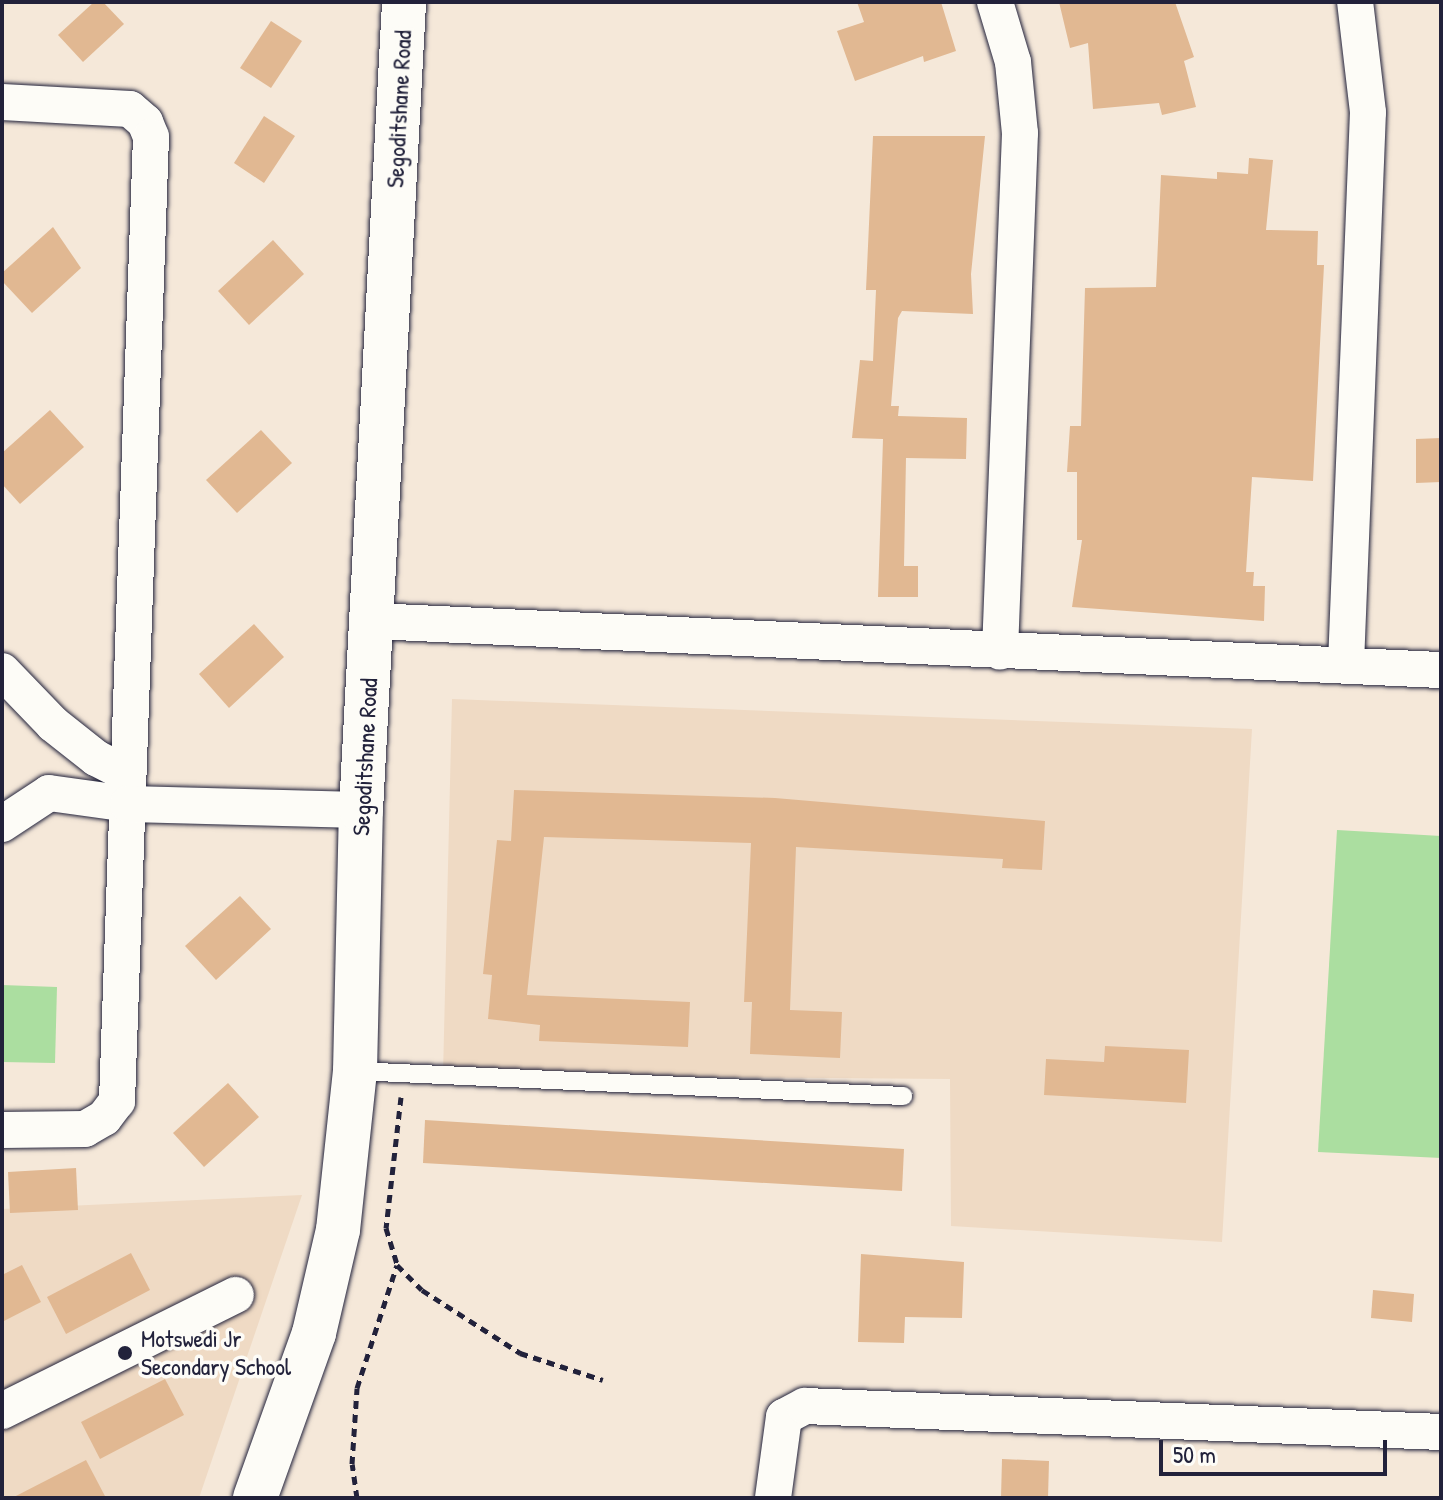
<!DOCTYPE html>
<html>
<head>
<meta charset="utf-8">
<style>
	body { margin:0 }
	#map { position:relative; width:1443px; height:1500px; overflow:hidden; background:#f5e8d9; font-family:"Patrick Hand",sans-serif }
	div>[style] { position:absolute }
	[style*='--x'] { left:calc(var(--x)*1px); top:calc(var(--y)*1px); width:calc(var(--w)*1px); rotate:calc(var(--a)*1deg) }
	.built>* { inset:0; background:#efdac4 }
	.green>* { inset:0; background:#abdea0 }
	.building>* { inset:0; background:#e1b892 }
	.path>* { height:5px; margin-top:-2.5px; transform-origin:0; background:repeating-linear-gradient(90deg,#22223b 0 8px,transparent 0 14px) }
	.roads { filter:drop-shadow(0 0 2px #22223b) drop-shadow(0 0 2px #22223b) }
	.lane>* { height:18px; margin:-9px; padding:0 9px; transform-origin:9px; border-radius:9px; background:#fdfcf7 }
	.street>* { height:36px; margin:-18px; padding:0 18px; transform-origin:18px; border-radius:18px; background:#fdfcf7 }
	.secondary>* { height:44px; margin:-22px; padding:0 22px; transform-origin:22px; border-radius:22px; background:#fdfcf7 }
	.dots>* { width:22px; height:22px; translate:-50% -50%; box-sizing:border-box; border:4px solid #fdfcf7; border-radius:50% }
	span { translate:-50% -50%; white-space:nowrap; text-align:center; line-height:1.15; -webkit-text-stroke:7px #fdfcf7; paint-order:stroke }
	.street-label { font-size:24px; color:#22223b }
	.poi-label { font-size:24px; color:#22223b }
	.left { translate:0 -50%; text-align:left }
	.frame { position:absolute; inset:0; border:4px solid #22223b; pointer-events:none }
	.scale { position:absolute; left:1159px; top:1440px; width:228px; height:36px; box-sizing:border-box; border:4px solid #22223b; border-top:0; padding-left:10px; font-size:24px; line-height:28px; white-space:nowrap; color:#22223b; -webkit-text-stroke:6px #fdfcf7; paint-order:stroke }
</style>
</head>
<body>
<div id="map">
	<div class="built">
		<div style="clip-path:polygon(452px 699px,1252px 729px,1222px 1242px,951px 1226px,950px 1079px,443px 1075px)"></div>
		<div style="clip-path:polygon(302px 1195px,199px 1498px,2px 1498px,2px 1209px)"></div>
	</div>
	<div class="green">
		<div style="clip-path:polygon(1337px 830px,1441px 836px,1441px 1158px,1318px 1152px)"></div>
		<div style="clip-path:polygon(2px 985px,57px 987px,55px 1063px,2px 1062px)"></div>
	</div>
	<div class="building">
		<div style="clip-path:polygon(94px 2px,103px 2px,124px 24px,83px 62px,58px 35px)"></div>
		<div style="clip-path:polygon(857px 2px,941px 2px,956px 51px,924px 62px,923px 56px,855px 81px,837px 31px,864px 22px)"></div>
		<div style="clip-path:polygon(1059px 2px,1175px 2px,1194px 57px,1184px 61px,1196px 107px,1162px 115px,1159px 103px,1093px 109px,1088px 43px,1070px 48px)"></div>
		<div style="clip-path:polygon(271px 21px,302px 41px,271px 88px,240px 68px)"></div>
		<div style="clip-path:polygon(264px 116px,295px 136px,264px 183px,234px 163px)"></div>
		<div style="clip-path:polygon(873px 136px,985px 136px,971px 274px,973px 314px,902px 311px,898px 318px,891px 406px,899px 406px,898px 416px,967px 418px,966px 459px,906px 458px,904px 566px,918px 566px,918px 597px,878px 597px,883px 439px,852px 438px,860px 360px,873px 361px,876px 290px,866px 290px)"></div>
		<div style="clip-path:polygon(1249px 158px,1273px 160px,1266px 230px,1318px 231px,1317px 265px,1324px 265px,1313px 481px,1252px 477px,1246px 572px,1254px 572px,1253px 586px,1265px 586px,1264px 621px,1072px 607px,1082px 540px,1077px 540px,1077px 472px,1067px 472px,1070px 426px,1081px 426px,1085px 288px,1156px 287px,1161px 175px,1217px 179px,1217px 172px,1248px 174px)"></div>
		<div style="clip-path:polygon(53px 227px,81px 268px,32px 313px,2px 281px,2px 273px)"></div>
		<div style="clip-path:polygon(273px 240px,304px 274px,249px 325px,218px 291px)"></div>
		<div style="clip-path:polygon(50px 410px,84px 447px,20px 504px,2px 484px,2px 453px)"></div>
		<div style="clip-path:polygon(261px 430px,292px 463px,237px 513px,206px 480px)"></div>
		<div style="clip-path:polygon(1441px 438px,1441px 482px,1416px 483px,1416px 439px)"></div>
		<div style="clip-path:polygon(254px 624px,284px 657px,229px 708px,199px 674px)"></div>
		<div style="clip-path:polygon(514px 790px,775px 798px,1045px 821px,1042px 870px,1002px 868px,1003px 859px,796px 847px,790px 1010px,842px 1012px,840px 1058px,750px 1054px,752px 1002px,744px 1002px,751px 843px,544px 837px,527px 995px,690px 1002px,688px 1047px,539px 1041px,540px 1025px,488px 1019px,492px 975px,483px 974px,497px 840px,511px 841px)"></div>
		<div style="clip-path:polygon(240px 896px,271px 929px,216px 980px,185px 946px)"></div>
		<div style="clip-path:polygon(1105px 1046px,1189px 1050px,1186px 1103px,1044px 1095px,1046px 1059px,1104px 1062px)"></div>
		<div style="clip-path:polygon(228px 1083px,259px 1117px,204px 1167px,173px 1133px)"></div>
		<div style="clip-path:polygon(425px 1120px,904px 1149px,902px 1191px,423px 1163px)"></div>
		<div style="clip-path:polygon(76px 1168px,78px 1210px,10px 1213px,8px 1172px)"></div>
		<div style="clip-path:polygon(131px 1253px,150px 1290px,66px 1334px,47px 1297px)"></div>
		<div style="clip-path:polygon(861px 1254px,964px 1262px,962px 1318px,905px 1317px,904px 1343px,858px 1342px)"></div>
		<div style="clip-path:polygon(22px 1265px,41px 1302px,2px 1322px,2px 1275px)"></div>
		<div style="clip-path:polygon(1373px 1290px,1414px 1294px,1412px 1322px,1371px 1318px)"></div>
		<div style="clip-path:polygon(165px 1379px,184px 1415px,100px 1459px,81px 1422px)"></div>
		<div style="clip-path:polygon(1002px 1459px,1049px 1461px,1048px 1498px,1001px 1498px)"></div>
		<div style="clip-path:polygon(86px 1460px,106px 1498px,12px 1498px)"></div>
	</div>
	<div class="path">
		<div style="--x:401;--y:1097;--w:132;--a:96.5"></div>
		<div style="--x:386;--y:1228;--w:39;--a:73"></div>
		<div style="--x:397;--y:1265;--w:35;--a:45"></div>
		<div style="--x:422;--y:1290;--w:117;--a:32.7"></div>
		<div style="--x:520;--y:1353;--w:87;--a:18"></div>
		<div style="--x:357;--y:1498;--w:34;--a:-98"></div>
		<div style="--x:352;--y:1464;--w:76;--a:-86.2"></div>
		<div style="--x:357;--y:1388;--w:129;--a:-72"></div>
	</div>
	<div class="roads">
		<div class="lane">
			<div style="--x:355;--y:1071;--w:549;--a:2.61"></div>
		</div>
		<div class="street">
			<div style="--x:995;--y:2;--w:63;--a:73.3"></div>
			<div style="--x:1013;--y:62;--w:71;--a:84.4"></div>
			<div style="--x:1020;--y:133;--w:519;--a:92.21"></div>
			<div style="--x:2;--y:102;--w:128;--a:3.1"></div>
			<div style="--x:130;--y:109;--w:20;--a:41"></div>
			<div style="--x:145;--y:122;--w:16;--a:68"></div>
			<div style="--x:151;--y:137;--w:965;--a:92.02"></div>
			<div style="--x:117;--y:1101;--w:21;--a:127"></div>
			<div style="--x:104;--y:1118;--w:22;--a:150"></div>
			<div style="--x:85;--y:1129;--w:83;--a:179.3"></div>
			<div style="--x:373;--y:621;--w:1069;--a:2.63"></div>
			<div style="--x:1346;--y:664;--w:552;--a:-87.72"></div>
			<div style="--x:1368;--y:112;--w:111;--a:-96.7"></div>
			<div style="--x:2;--y:671;--w:74;--a:46.1"></div>
			<div style="--x:53;--y:724;--w:55;--a:38.3"></div>
			<div style="--x:96;--y:758;--w:36;--a:27"></div>
			<div style="--x:2;--y:824;--w:56;--a:-33.4"></div>
			<div style="--x:49;--y:793;--w:80;--a:7.9"></div>
			<div style="--x:128;--y:804;--w:233;--a:1.5"></div>
			<div style="--x:2;--y:1411;--w:261;--a:-26.4"></div>
			<div style="--x:773;--y:1498;--w:82;--a:-82.3"></div>
			<div style="--x:784;--y:1417;--w:24;--a:-28"></div>
			<div style="--x:805;--y:1406;--w:637;--a:2.34"></div>
		</div>
		<div class="secondary">
			<div style="--x:255;--y:1498;--w:175;--a:-70.3"></div>
			<div style="--x:314;--y:1333;--w:106;--a:-76.9"></div>
			<div style="--x:338;--y:1230;--w:160;--a:-83.9"></div>
			<div style="--x:355;--y:1071;--w:261;--a:-88.7"></div>
			<div style="--x:361;--y:810;--w:809;--a:-86.95"></div>
		</div>
	</div>
	<div class="dots">
		<div style="left:125px;top:1353px;background:#22223b"></div>
	</div>
	<div class="street-label">
		<span style="left:399px;top:109px;rotate:-87deg">Segoditshane Road</span>
		<span style="left:365px;top:757px;rotate:-87deg">Segoditshane Road</span>
	</div>
	<div class="poi-label">
		<span class="left" style="left:141px;top:1353px">Motswedi Jr<br>Secondary School</span>
	</div>
	<div class="frame"></div>
	<div class="scale">50 m</div>
</div>
</body>
</html>
